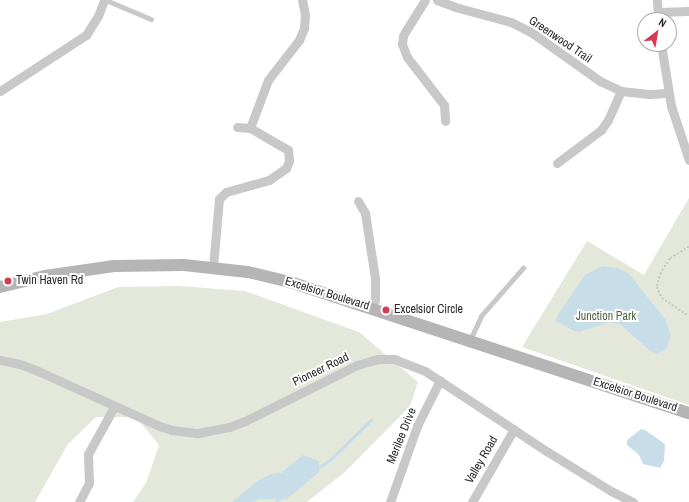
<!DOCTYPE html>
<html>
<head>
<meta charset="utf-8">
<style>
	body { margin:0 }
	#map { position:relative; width:689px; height:502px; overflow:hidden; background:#fff; font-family:"Archivo Narrow",sans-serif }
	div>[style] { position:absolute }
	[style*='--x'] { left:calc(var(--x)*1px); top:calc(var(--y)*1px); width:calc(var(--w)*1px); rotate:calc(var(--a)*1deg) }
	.green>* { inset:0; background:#e3e8da }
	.water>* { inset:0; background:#c7dde7 }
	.stream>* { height:2.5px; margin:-1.25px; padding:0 1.25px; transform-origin:1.25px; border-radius:1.25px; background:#c7dde7 }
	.path>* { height:1.5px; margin-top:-0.75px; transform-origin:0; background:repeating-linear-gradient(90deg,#c8c8c8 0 2px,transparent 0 4px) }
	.lane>* { height:4.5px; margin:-2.25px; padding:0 2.25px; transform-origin:2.25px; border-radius:2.25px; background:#c8c8c8 }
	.street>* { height:9px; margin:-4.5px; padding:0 4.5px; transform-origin:4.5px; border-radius:4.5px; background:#c8c8c8 }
	.secondary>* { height:12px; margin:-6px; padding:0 6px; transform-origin:6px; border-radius:6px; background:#b5b5b5 }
	.dots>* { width:11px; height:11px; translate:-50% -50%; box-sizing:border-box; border:2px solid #fff; border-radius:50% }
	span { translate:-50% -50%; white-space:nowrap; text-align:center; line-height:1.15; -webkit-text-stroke:4px #fff; paint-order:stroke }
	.street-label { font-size:12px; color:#2b2b2b }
	.poi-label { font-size:12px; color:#2b2b2b }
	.left { translate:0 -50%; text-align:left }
	.park-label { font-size:12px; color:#52623d }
	.north { position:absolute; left:637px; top:12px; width:40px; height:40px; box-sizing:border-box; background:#fff; border:1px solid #aaa; border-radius:50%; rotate:31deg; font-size:11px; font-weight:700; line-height:16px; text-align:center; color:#2b2b2b }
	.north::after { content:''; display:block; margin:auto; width:14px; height:18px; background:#d53b54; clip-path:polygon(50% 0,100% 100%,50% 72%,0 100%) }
</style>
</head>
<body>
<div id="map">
	<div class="green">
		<div style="clip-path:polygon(689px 198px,689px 405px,522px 347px,587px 241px,644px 275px)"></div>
		<div style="clip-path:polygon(179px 286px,245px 291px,359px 332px,418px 382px,410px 406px,346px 471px,307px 502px,133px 502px,146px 483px,159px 445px,136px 417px,96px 417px,68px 444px,35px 502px,0 502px,0 322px,47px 314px,118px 287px)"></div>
	</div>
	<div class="water">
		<div style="clip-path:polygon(602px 266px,618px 268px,629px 274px,665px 319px,671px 336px,666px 349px,657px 354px,649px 350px,620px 324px,609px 322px,579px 332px,574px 331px,556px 321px,557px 316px,585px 275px)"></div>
		<div style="clip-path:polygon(641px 429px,645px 430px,665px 444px,664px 461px,660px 468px,643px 464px,639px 455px,627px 445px,627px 440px)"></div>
		<div style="clip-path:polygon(303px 455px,319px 461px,319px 472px,287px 499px,258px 499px,254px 502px,232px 502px,259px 480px,271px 474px,281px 473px)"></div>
	</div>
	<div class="stream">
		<div style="--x:317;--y:469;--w:17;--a:-36"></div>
		<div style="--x:331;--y:459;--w:56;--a:-44.3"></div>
		<div style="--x:275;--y:502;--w:6;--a:-39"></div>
	</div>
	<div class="path">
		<div style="--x:689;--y:247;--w:22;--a:148"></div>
		<div style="--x:670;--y:259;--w:17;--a:123"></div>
		<div style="--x:661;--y:273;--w:15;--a:106"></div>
		<div style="--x:657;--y:287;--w:12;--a:66"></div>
		<div style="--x:662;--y:298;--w:32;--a:34"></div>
	</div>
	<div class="lane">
		<div style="--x:106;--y:0;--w:49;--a:22.9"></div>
		<div style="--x:470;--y:340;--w:26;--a:-65"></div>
		<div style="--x:481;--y:316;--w:64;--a:-48.8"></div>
	</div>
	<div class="street">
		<div style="--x:425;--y:0;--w:36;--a:122"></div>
		<div style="--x:406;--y:30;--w:7;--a:117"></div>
		<div style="--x:403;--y:36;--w:8;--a:97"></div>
		<div style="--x:402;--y:44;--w:14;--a:69"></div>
		<div style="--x:407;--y:57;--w:61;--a:52.4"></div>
		<div style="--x:444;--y:105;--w:16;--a:86"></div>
		<div style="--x:437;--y:0;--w:19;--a:21"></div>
		<div style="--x:455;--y:7;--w:58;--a:15"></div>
		<div style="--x:511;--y:22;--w:22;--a:27"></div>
		<div style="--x:531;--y:32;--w:85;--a:35.4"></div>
		<div style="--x:600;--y:81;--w:23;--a:25"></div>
		<div style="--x:621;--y:91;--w:28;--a:6"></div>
		<div style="--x:649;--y:94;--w:19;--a:-3"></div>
		<div style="--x:657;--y:0;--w:20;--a:87"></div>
		<div style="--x:658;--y:12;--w:31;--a:-2"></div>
		<div style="--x:661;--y:44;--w:63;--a:80.8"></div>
		<div style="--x:671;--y:106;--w:57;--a:71.6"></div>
		<div style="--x:0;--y:91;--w:103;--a:-33.1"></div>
		<div style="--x:86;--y:35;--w:22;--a:-58"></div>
		<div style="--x:98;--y:16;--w:17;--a:-69"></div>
		<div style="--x:250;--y:128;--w:51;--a:-69.4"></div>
		<div style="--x:268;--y:80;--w:51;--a:-52.2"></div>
		<div style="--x:299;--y:40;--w:13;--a:-67"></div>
		<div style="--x:304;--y:28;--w:13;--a:-86"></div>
		<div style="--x:305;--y:15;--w:15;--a:-101"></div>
		<div style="--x:557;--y:163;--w:55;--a:-36.9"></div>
		<div style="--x:601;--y:130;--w:12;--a:-55"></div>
		<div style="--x:608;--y:120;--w:32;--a:-66"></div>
		<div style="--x:358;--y:201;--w:14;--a:60"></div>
		<div style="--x:365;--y:213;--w:66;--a:81.3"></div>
		<div style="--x:375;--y:278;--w:22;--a:90"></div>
		<div style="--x:375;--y:300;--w:9;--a:111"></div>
		<div style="--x:213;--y:267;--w:68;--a:-85"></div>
		<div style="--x:219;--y:199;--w:10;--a:-45"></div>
		<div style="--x:226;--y:192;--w:45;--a:-15.6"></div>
		<div style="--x:269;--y:180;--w:21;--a:-35"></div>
		<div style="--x:286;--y:168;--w:8;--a:-67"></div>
		<div style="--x:289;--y:161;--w:11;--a:-95"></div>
		<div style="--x:288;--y:150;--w:44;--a:-149.9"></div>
		<div style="--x:250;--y:128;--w:13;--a:-176"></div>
		<div style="--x:0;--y:360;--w:20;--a:11"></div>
		<div style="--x:20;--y:364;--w:19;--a:21"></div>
		<div style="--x:38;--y:371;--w:133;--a:24.4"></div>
		<div style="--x:159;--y:426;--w:14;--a:17"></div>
		<div style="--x:172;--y:430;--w:26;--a:7"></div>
		<div style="--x:198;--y:433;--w:32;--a:-11"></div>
		<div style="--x:229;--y:427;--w:19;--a:-21"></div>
		<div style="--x:247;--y:420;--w:123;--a:-26.6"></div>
		<div style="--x:357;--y:365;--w:22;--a:-16"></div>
		<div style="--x:378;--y:359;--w:16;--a:0"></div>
		<div style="--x:394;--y:359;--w:33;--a:21"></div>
		<div style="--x:425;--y:371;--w:147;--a:33.4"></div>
		<div style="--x:548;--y:452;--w:74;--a:31.8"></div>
		<div style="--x:611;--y:491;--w:25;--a:27"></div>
		<div style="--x:79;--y:502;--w:21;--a:-62"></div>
		<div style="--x:89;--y:483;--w:29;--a:-92"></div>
		<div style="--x:88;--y:454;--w:54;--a:-61"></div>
		<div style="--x:390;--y:502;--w:81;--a:-70.4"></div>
		<div style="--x:417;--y:426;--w:51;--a:-63.4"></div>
		<div style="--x:472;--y:502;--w:84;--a:-60.1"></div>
	</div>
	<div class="secondary">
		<div style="--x:0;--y:287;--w:46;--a:-13.7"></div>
		<div style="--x:45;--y:276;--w:70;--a:-8.2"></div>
		<div style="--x:114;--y:266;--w:70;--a:-0.8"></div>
		<div style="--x:184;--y:265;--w:64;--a:6.2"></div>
		<div style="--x:248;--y:272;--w:43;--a:13.4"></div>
		<div style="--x:290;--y:282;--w:420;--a:18.2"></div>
	</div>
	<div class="dots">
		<div style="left:8px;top:281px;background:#d53b54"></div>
		<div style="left:386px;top:310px;background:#d53b54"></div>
	</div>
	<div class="street-label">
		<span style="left:560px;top:40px;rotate:34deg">Greenwood Trail</span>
		<span style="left:327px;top:294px;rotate:17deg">Excelsior Boulevard</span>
		<span style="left:321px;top:370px;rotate:-26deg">Pioneer Road</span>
		<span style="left:635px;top:395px;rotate:18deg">Excelsior Boulevard</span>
		<span style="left:402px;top:436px;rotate:-68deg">Merilee Drive</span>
		<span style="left:482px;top:460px;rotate:-60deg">Valley Road</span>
	</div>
	<div class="poi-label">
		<span class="left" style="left:16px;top:281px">Twin Haven Rd</span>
		<span class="left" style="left:394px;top:310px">Excelsior Circle</span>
	</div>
	<div class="park-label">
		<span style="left:606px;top:317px">Junction Park</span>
	</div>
	<div class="north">N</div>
</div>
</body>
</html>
